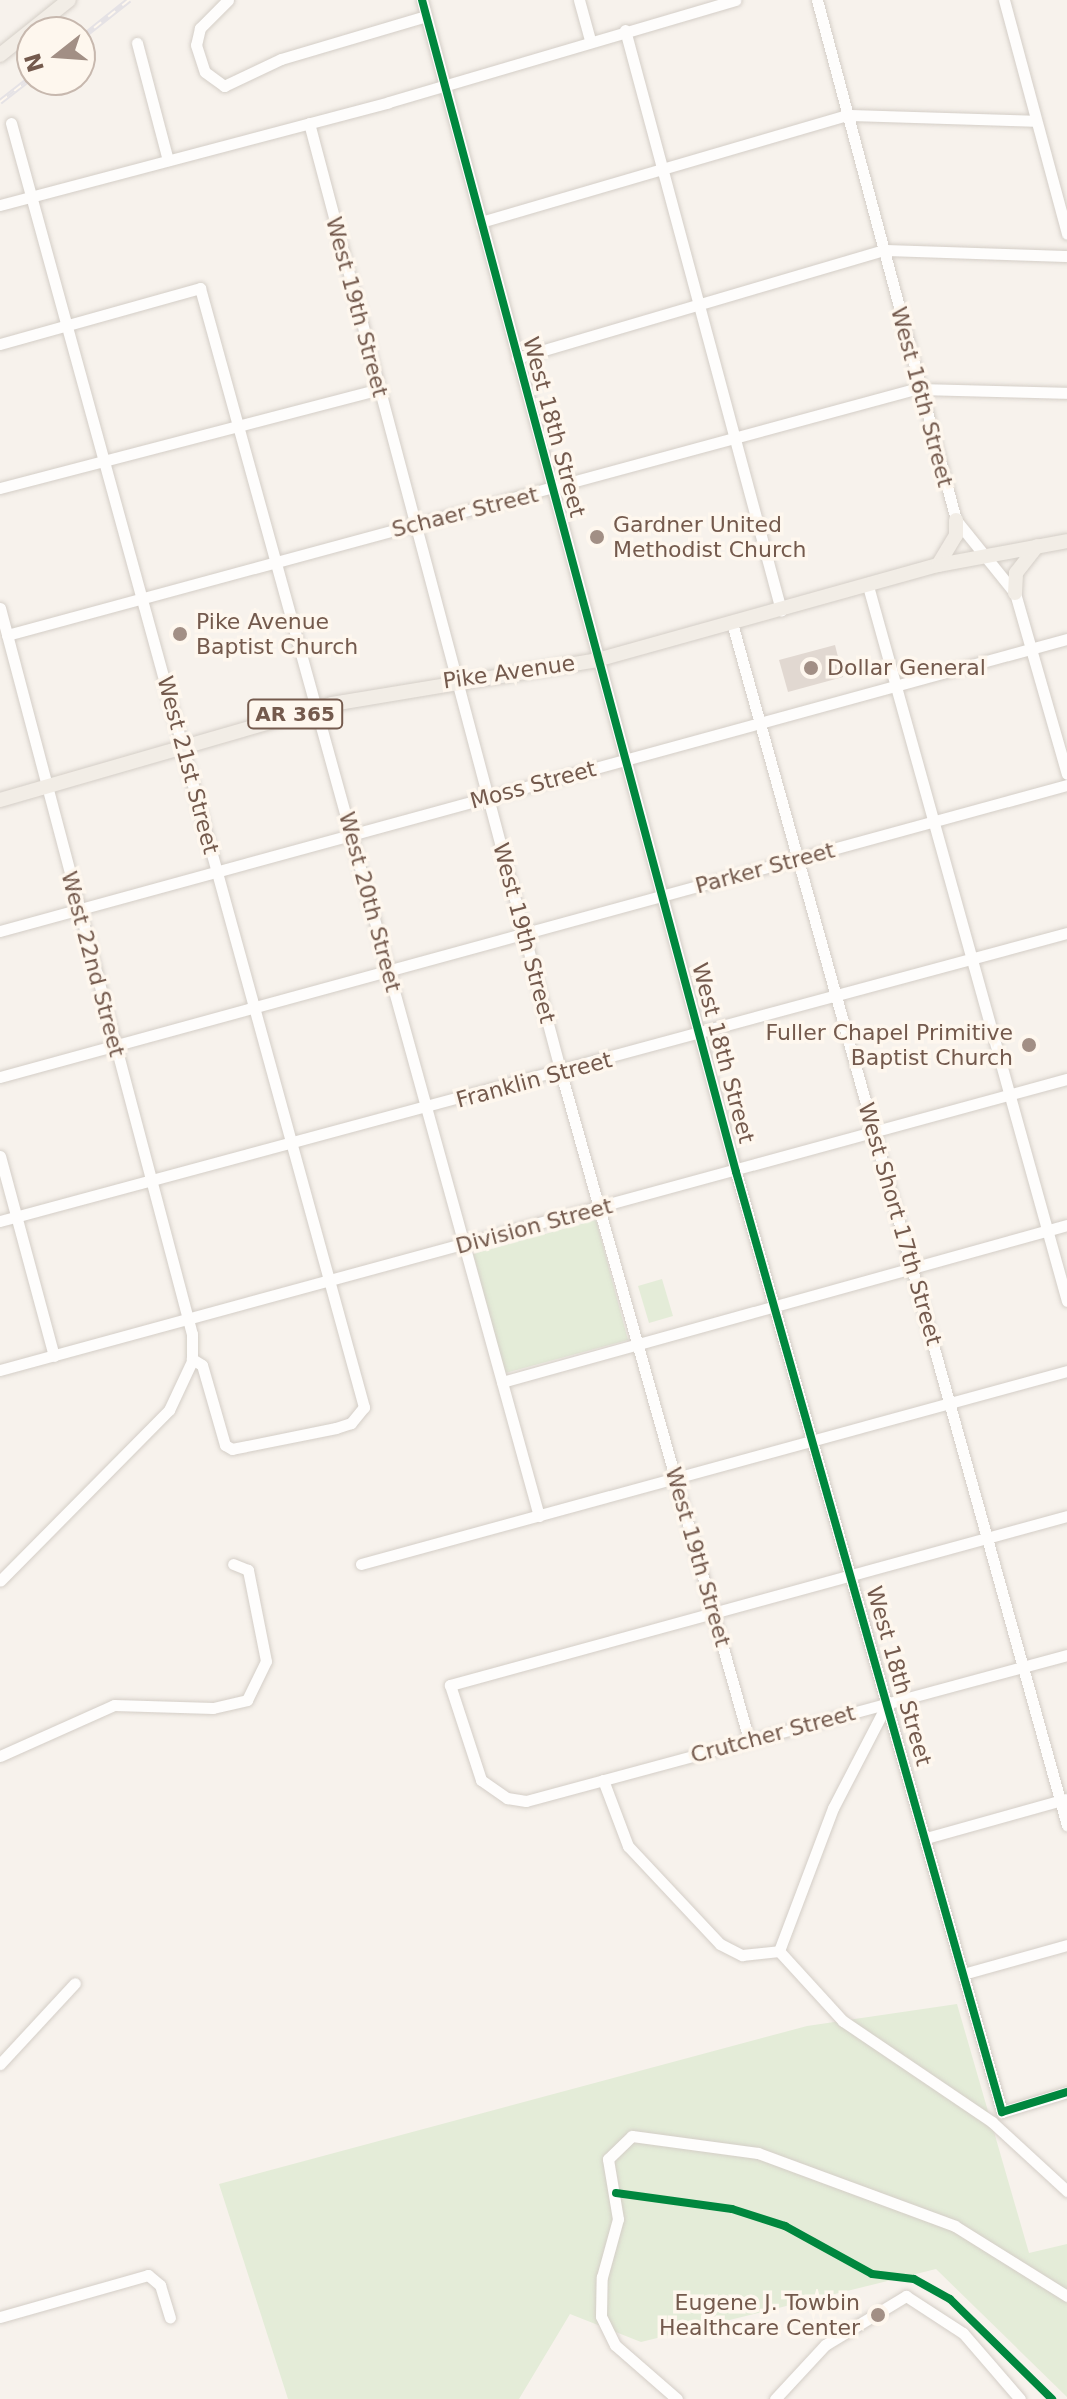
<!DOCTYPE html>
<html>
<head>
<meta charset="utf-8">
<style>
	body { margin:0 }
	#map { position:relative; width:1067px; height:2399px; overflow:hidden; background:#f7f2ec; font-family:"DejaVu Sans",sans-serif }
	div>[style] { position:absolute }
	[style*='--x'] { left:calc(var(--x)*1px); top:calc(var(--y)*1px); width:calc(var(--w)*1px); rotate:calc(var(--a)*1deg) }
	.green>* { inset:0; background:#e4ecd8 }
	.building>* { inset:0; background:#e1d8d1 }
	.roads { filter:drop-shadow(0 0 2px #d4cec7) drop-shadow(0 0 2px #d4cec7) }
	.minor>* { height:11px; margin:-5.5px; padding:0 5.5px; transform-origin:5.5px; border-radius:5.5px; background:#fefdfc }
	.major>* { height:14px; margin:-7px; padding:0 7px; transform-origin:7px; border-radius:7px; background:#f2ede6 }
	.rail>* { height:6px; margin-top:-3px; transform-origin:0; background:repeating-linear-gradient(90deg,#fef7ee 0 9px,#e5e2e5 0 18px); box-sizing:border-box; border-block:2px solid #e5e2e5 }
	.cycleway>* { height:8px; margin:-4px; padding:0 4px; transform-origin:4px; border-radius:4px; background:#00873e }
	.dots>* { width:22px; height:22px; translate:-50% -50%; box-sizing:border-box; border:4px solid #fef7ee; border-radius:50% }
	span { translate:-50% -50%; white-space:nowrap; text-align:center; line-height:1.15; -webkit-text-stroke:7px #fef7ee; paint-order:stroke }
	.shield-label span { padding:2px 6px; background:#fef7ee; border:2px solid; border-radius:6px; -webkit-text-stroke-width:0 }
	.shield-label { font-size:20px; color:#745a4d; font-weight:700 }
	.street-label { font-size:22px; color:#745a4d }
	.poi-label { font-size:22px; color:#745a4d }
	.left { translate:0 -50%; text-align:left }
	.right { translate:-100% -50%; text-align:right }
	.north { position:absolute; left:16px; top:16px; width:80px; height:80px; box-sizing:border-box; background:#fef7ee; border:2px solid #c7b8ae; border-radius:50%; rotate:253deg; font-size:22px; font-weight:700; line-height:32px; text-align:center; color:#745a4d }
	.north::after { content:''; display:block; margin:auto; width:28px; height:36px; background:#a28f85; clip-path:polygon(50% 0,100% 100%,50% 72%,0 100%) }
</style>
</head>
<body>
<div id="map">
	<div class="green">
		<div style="clip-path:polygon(596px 1220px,628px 1340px,505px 1373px,473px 1254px)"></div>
		<div style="clip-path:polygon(662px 1279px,673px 1316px,649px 1323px,638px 1286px)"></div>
		<div style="clip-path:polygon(957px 2004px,1029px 2253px,1067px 2244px,1067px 2397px,936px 2269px,641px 2342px,570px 2314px,519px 2399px,288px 2399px,219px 2184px,807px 2026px)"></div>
	</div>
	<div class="building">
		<div style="clip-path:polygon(835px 645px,843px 677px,788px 692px,779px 660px)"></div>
	</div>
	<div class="roads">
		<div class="minor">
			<div style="--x:228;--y:0;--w:40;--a:135"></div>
			<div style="--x:200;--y:28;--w:17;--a:103"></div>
			<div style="--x:196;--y:45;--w:28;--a:72"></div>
			<div style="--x:205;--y:72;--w:24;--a:36"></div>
			<div style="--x:224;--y:86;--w:63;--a:-25.3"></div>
			<div style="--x:281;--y:59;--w:151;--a:-16.5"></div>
			<div style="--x:422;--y:0;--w:1213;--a:75"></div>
			<div style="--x:736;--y:1172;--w:977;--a:74.2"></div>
			<div style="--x:1002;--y:2112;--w:68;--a:-17.1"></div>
			<div style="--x:579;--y:0;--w:41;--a:74.6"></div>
			<div style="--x:817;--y:0;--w:538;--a:75.03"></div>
			<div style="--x:956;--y:520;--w:94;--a:51.1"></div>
			<div style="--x:1015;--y:593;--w:188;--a:74"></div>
			<div style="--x:1004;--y:0;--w:242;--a:74.9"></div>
			<div style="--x:625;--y:30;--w:601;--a:74.95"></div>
			<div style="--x:137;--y:43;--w:121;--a:75.2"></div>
			<div style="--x:11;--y:123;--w:1332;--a:74.63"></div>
			<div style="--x:364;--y:1407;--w:21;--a:129"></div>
			<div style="--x:351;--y:1423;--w:16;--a:162"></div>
			<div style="--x:336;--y:1428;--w:106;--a:168.6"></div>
			<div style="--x:232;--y:1449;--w:8;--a:-150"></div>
			<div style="--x:225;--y:1445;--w:83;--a:-106"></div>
			<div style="--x:202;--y:1365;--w:12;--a:-149"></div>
			<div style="--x:309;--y:123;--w:983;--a:75.14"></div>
			<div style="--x:561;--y:1073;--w:693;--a:74.26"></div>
			<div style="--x:0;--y:205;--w:402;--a:-14.8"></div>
			<div style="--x:389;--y:102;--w:361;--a:-16.4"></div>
			<div style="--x:481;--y:222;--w:382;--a:-16.3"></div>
			<div style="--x:848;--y:115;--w:188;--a:1.8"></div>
			<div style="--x:0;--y:344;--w:208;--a:-15.6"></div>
			<div style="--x:200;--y:288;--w:1274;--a:74.57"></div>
			<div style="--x:517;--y:358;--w:383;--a:-16.4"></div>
			<div style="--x:884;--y:250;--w:183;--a:1.9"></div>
			<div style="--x:0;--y:488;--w:392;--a:-14.6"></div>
			<div style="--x:868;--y:586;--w:742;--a:74.45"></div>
			<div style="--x:0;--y:608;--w:751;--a:75.19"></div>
			<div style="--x:192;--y:1334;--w:27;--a:90"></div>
			<div style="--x:192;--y:1361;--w:54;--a:115.1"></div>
			<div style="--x:169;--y:1410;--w:240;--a:134.7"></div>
			<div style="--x:732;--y:623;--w:1248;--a:74.43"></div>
			<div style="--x:7;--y:635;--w:941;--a:-15.16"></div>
			<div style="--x:915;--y:389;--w:152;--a:1.5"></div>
			<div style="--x:0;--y:931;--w:1106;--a:-15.31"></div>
			<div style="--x:0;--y:1077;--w:1106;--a:-15.31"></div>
			<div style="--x:0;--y:1156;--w:207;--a:74.9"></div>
			<div style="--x:0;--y:1221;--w:1105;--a:-15.11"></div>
			<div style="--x:0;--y:1370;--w:1106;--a:-15.26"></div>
			<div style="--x:502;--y:1382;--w:586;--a:-15.53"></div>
			<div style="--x:1067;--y:1516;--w:640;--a:164.68"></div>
			<div style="--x:450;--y:1685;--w:100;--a:71.9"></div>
			<div style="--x:481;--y:1780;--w:32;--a:35"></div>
			<div style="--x:507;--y:1798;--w:19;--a:9"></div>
			<div style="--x:526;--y:1801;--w:560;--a:-15.1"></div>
			<div style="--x:361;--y:1564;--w:732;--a:-15.29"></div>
			<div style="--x:888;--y:1702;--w:119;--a:117.4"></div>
			<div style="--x:833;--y:1808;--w:153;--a:110.7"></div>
			<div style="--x:779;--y:1951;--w:95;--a:47.6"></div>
			<div style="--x:843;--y:2021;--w:180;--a:34.1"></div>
			<div style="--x:992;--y:2122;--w:102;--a:42.6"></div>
			<div style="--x:0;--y:1756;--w:125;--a:-24.1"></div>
			<div style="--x:114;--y:1705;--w:99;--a:1.7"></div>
			<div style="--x:213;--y:1708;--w:35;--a:-13"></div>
			<div style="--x:247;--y:1700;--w:43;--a:-64"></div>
			<div style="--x:266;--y:1661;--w:93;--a:-101.2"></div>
			<div style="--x:248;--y:1570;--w:16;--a:-158"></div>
			<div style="--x:603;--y:1780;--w:71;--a:69.3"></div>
			<div style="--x:628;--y:1846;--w:134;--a:46.8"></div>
			<div style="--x:720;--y:1944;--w:25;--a:27"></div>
			<div style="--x:742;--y:1955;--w:37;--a:-6"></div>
			<div style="--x:926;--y:1838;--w:145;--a:-15.6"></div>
			<div style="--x:963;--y:1974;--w:108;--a:-15.6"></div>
			<div style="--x:0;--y:2064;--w:110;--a:-47.2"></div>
			<div style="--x:0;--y:2317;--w:154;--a:-15.8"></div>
			<div style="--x:148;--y:2275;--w:16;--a:40"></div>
			<div style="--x:160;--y:2285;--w:34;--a:73"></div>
			<div style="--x:677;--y:2399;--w:82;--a:-138.9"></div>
			<div style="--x:615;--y:2345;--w:32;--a:-116"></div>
			<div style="--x:601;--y:2316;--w:39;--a:-89"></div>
			<div style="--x:602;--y:2277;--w:60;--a:-74.6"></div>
			<div style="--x:618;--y:2219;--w:61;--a:-99.5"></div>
			<div style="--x:608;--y:2159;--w:33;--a:-44"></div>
			<div style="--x:632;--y:2136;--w:127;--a:7.7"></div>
			<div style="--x:758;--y:2153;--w:210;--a:20.3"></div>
			<div style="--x:955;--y:2226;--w:132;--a:32"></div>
			<div style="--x:775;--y:2399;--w:74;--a:-47.2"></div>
			<div style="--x:825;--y:2345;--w:95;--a:-31.2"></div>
			<div style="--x:906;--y:2296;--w:68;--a:33"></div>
			<div style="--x:963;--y:2333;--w:87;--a:49.2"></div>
		</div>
		<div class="major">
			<div style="--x:0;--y:55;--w:88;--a:-38.6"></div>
			<div style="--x:938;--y:565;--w:35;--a:-59"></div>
			<div style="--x:956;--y:535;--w:15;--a:-90"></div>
			<div style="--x:1015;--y:593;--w:20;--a:-87"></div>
			<div style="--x:1016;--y:573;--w:34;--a:-52"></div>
			<div style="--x:0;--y:800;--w:346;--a:-16.1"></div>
			<div style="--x:332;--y:704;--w:269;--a:-9.4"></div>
			<div style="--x:597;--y:660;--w:354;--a:-15.6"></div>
			<div style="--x:938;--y:565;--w:131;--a:-10.5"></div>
		</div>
	</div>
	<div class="rail">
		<div style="--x:80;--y:39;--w:63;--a:-38.5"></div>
		<div style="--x:0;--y:102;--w:41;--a:-38"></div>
	</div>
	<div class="cycleway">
		<div style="--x:422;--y:0;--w:1213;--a:75"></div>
		<div style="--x:736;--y:1172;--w:977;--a:74.2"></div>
		<div style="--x:1002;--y:2112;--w:68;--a:-17.1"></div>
		<div style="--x:616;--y:2193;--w:117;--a:7.9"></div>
		<div style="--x:732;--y:2209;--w:56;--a:17.8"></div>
		<div style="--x:785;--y:2226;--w:99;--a:28.9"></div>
		<div style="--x:872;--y:2274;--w:42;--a:6.8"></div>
		<div style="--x:914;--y:2279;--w:41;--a:29.1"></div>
		<div style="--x:950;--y:2299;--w:143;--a:44.4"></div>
	</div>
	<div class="dots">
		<div style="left:597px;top:537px;background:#a28f85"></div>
		<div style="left:180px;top:634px;background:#a28f85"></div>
		<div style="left:811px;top:668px;background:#a28f85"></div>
		<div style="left:1029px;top:1045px;background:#a28f85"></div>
		<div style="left:878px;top:2315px;background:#a28f85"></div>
	</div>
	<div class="shield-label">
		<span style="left:295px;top:714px">AR 365</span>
	</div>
	<div class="street-label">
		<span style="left:357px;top:307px;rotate:75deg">West 19th Street</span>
		<span style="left:922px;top:397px;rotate:75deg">West 16th Street</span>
		<span style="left:554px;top:427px;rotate:75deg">West 18th Street</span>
		<span style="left:465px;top:512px;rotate:-14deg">Schaer Street</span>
		<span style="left:509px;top:672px;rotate:-8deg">Pike Avenue</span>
		<span style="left:188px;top:765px;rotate:75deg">West 21st Street</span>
		<span style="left:533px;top:785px;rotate:-15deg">Moss Street</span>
		<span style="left:765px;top:868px;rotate:-15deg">Parker Street</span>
		<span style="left:370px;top:902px;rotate:75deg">West 20th Street</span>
		<span style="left:524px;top:933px;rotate:75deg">West 19th Street</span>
		<span style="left:93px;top:964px;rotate:75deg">West 22nd Street</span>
		<span style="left:723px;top:1053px;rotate:75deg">West 18th Street</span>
		<span style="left:534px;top:1080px;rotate:-15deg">Franklin Street</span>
		<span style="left:900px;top:1224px;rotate:74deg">West Short 17th Street</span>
		<span style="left:534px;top:1226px;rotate:-15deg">Division Street</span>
		<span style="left:698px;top:1557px;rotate:74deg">West 19th Street</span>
		<span style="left:899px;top:1676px;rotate:74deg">West 18th Street</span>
		<span style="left:773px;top:1734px;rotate:-15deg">Crutcher Street</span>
	</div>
	<div class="poi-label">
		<span class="left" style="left:613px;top:537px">Gardner United<br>Methodist Church</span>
		<span class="left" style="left:196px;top:634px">Pike Avenue<br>Baptist Church</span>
		<span class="left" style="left:827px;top:668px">Dollar General</span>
		<span class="right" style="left:1013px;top:1045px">Fuller Chapel Primitive<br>Baptist Church</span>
		<span class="right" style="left:860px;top:2315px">Eugene J. Towbin<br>Healthcare Center</span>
	</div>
	<div class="north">N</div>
</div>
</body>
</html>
